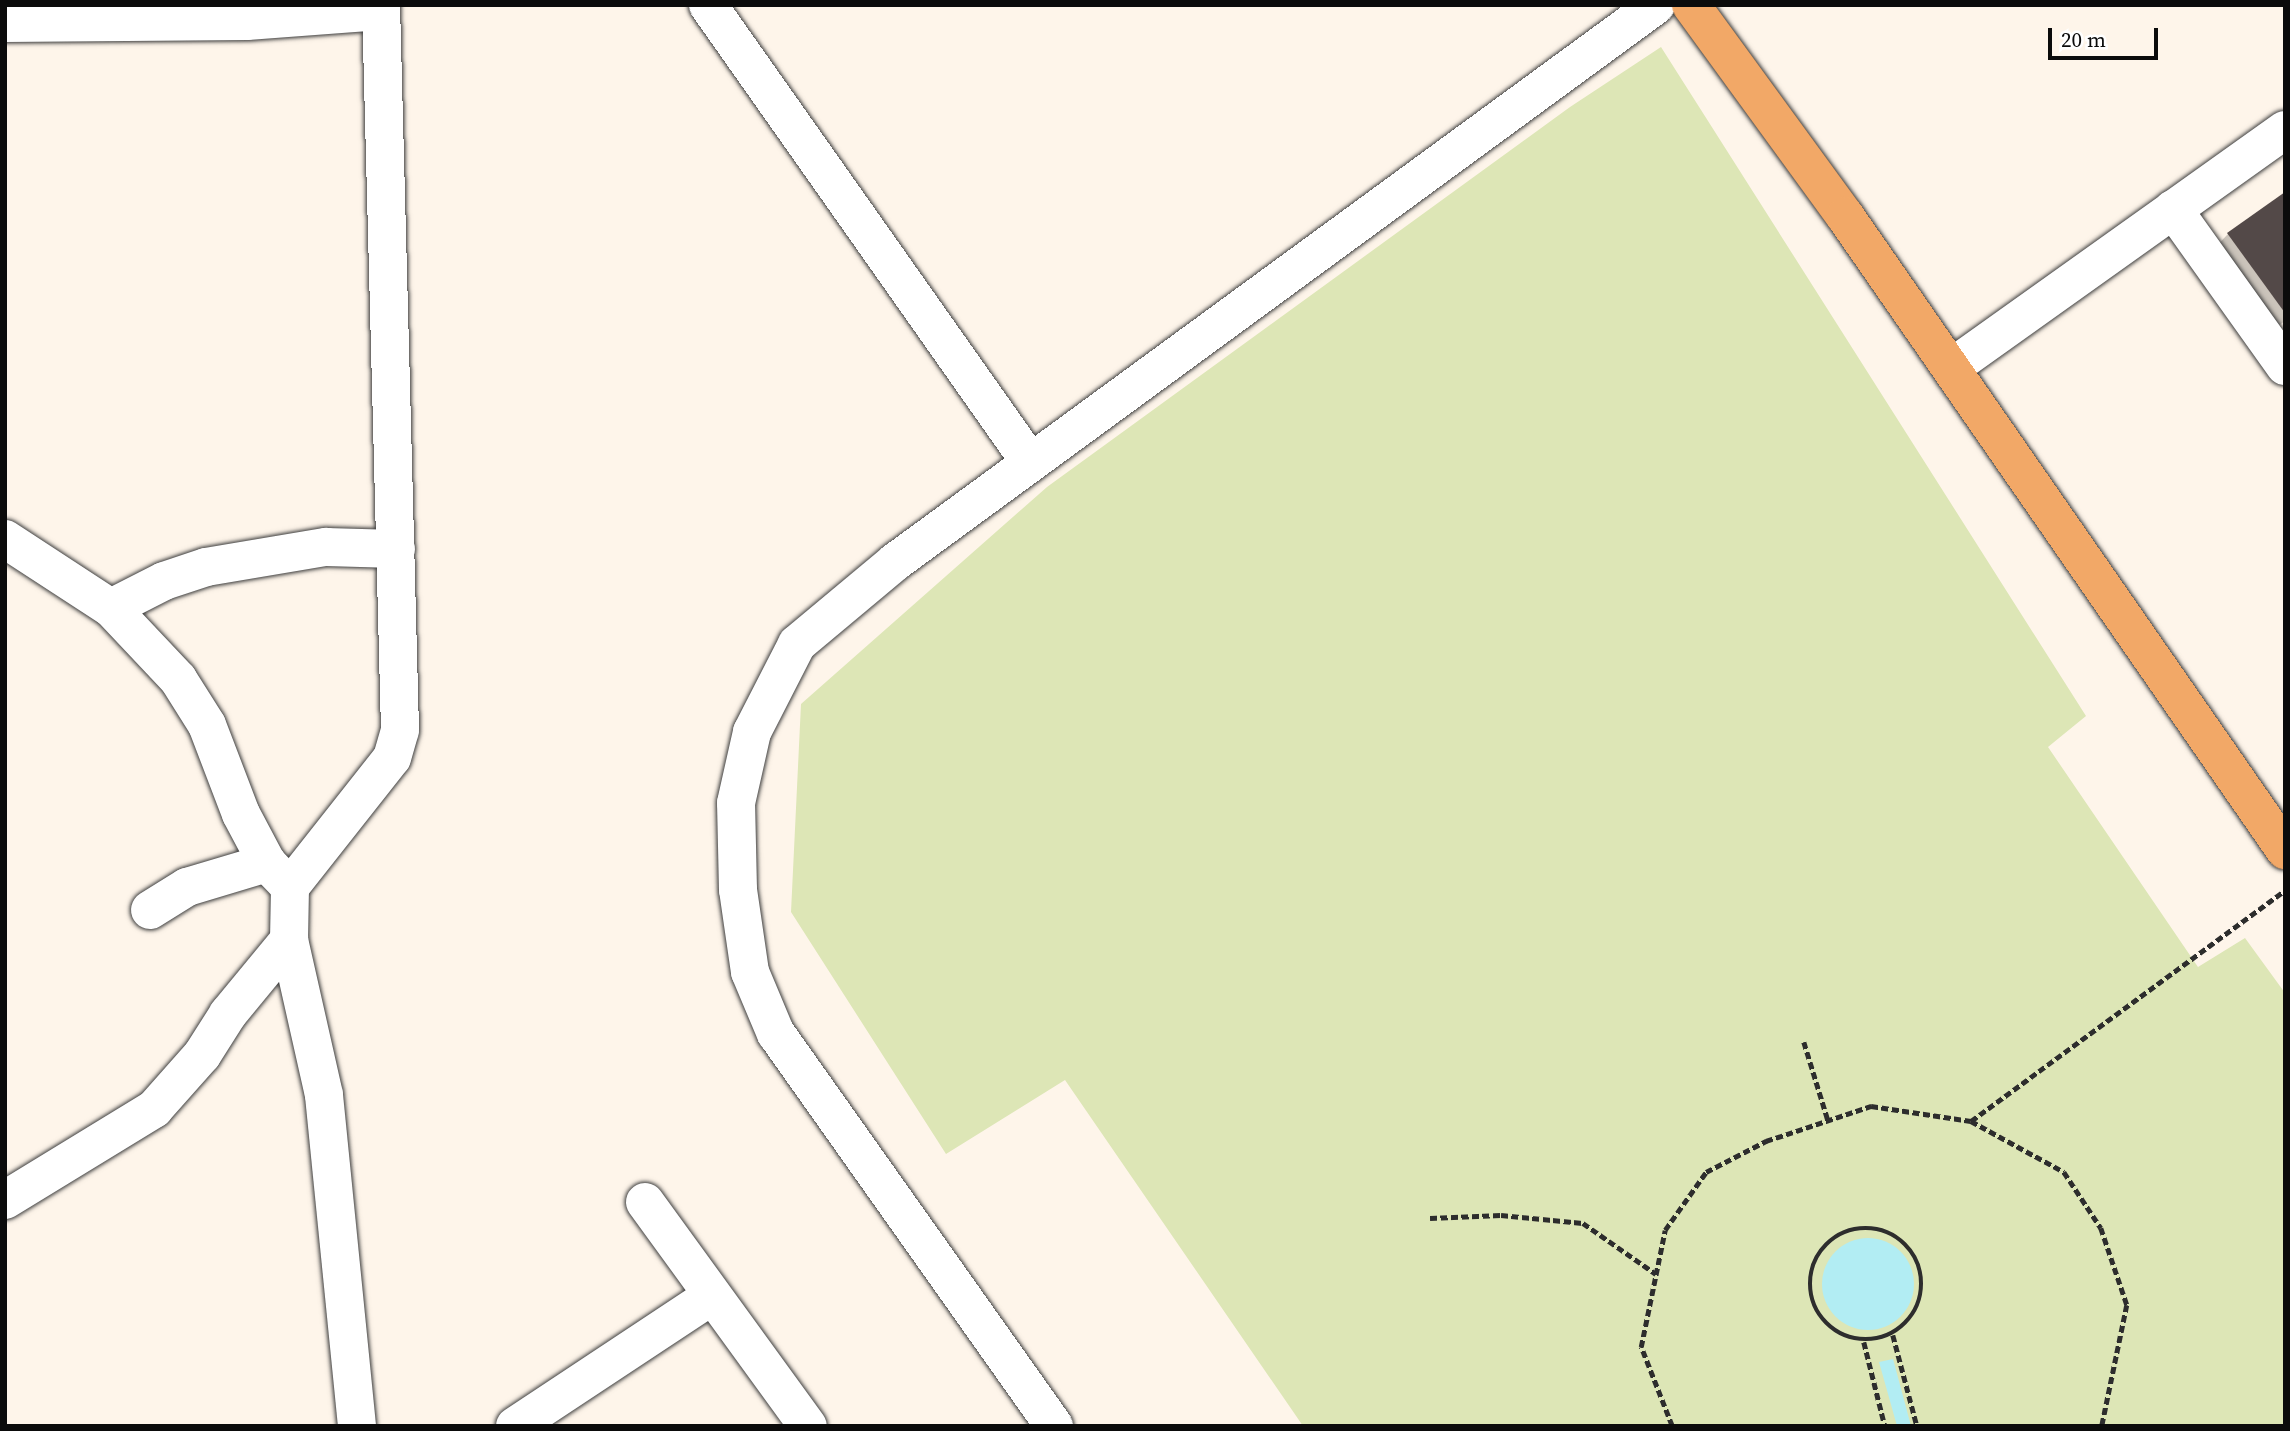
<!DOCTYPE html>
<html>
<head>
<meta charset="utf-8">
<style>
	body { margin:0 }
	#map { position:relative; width:2290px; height:1431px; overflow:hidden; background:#fef5ea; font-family:"Source Serif 4",serif }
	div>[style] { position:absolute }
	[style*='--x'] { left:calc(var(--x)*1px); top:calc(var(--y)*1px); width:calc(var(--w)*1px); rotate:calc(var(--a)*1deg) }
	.green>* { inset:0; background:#dde6b6 }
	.water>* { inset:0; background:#b2edf3 }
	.round { border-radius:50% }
	.shadow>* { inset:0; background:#0003 }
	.building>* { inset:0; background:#534948 }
	.path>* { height:4.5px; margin-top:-2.25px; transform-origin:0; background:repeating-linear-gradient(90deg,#2d2d2d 0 7px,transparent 0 10.5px) }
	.path>.ring { margin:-2.25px; padding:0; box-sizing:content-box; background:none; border:4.5px solid #2d2d2d; border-radius:50% }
	.roads { filter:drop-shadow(0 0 2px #3e3e3e) drop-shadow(0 0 2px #3e3e3e) }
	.minor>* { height:38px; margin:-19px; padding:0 19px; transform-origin:19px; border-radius:19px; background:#fff }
	.major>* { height:38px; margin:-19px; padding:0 19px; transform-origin:19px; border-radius:19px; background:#f2a867 }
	span { translate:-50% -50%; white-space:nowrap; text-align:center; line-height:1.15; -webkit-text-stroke:7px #fff; paint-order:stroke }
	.frame { position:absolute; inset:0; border:7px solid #0b0b0b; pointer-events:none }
	.scale { position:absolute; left:2048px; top:28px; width:110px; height:32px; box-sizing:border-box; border:4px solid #0b0b0b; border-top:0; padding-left:9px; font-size:21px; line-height:24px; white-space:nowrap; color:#0b0b0b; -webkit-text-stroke:5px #fff; paint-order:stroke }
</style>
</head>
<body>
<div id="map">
	<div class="green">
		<div style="clip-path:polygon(1661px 47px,2086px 716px,2048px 747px,2198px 967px,2245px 938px,2285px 993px,2285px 1426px,1303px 1426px,1065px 1080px,946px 1154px,791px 912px,801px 704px,1047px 487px,1570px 107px)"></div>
	</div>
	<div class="water">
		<div class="round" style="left:1822px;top:1238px;width:92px;height:92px"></div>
		<div style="clip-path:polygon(1893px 1359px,1911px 1426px,1897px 1426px,1879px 1362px)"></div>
	</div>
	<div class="shadow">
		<div style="clip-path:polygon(2285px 194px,2285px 321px,2262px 337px,2205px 258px,2228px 234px)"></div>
	</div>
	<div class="building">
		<div style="clip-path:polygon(2285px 192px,2285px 313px,2227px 233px)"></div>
	</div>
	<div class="path">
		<div style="--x:1804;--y:1042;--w:82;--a:72.9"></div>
		<div style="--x:1971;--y:1121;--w:390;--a:-36.3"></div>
		<div style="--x:1430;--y:1218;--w:71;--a:-2.4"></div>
		<div style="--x:1501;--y:1215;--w:82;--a:5.6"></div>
		<div style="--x:1583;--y:1223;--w:89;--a:34.9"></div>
		<div class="ring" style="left:1810px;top:1228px;width:107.5px;height:107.5px"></div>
		<div style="--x:1893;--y:1335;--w:94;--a:75.2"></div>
		<div style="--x:1864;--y:1342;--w:87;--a:76"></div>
		<div style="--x:1672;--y:1426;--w:85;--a:-111.4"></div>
		<div style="--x:1641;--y:1347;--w:119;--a:-78.4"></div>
		<div style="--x:1665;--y:1230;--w:71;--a:-54.7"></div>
		<div style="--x:1706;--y:1172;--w:68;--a:-27.3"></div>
		<div style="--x:1766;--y:1141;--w:111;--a:-18.4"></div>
		<div style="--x:1871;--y:1106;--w:101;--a:8.5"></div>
		<div style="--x:1971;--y:1121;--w:106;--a:28.7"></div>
		<div style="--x:2064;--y:1172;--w:67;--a:56.5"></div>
		<div style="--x:2101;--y:1228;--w:81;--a:71.3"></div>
		<div style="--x:2127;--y:1305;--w:124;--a:101.7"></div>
	</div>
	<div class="roads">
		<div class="minor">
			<div style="--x:708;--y:5;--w:559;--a:54.83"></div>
			<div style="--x:5;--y:23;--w:242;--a:-0.5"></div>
			<div style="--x:247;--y:21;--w:134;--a:-4.3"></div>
			<div style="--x:2173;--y:209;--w:193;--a:54.5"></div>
			<div style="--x:1951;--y:368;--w:410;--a:-35.5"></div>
			<div style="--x:5;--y:539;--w:126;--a:33.1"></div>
			<div style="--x:111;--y:608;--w:98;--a:46.7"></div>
			<div style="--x:178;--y:679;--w:54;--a:57.8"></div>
			<div style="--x:207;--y:725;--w:95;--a:69.1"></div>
			<div style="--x:241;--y:814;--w:55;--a:62"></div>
			<div style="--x:267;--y:863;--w:33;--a:46"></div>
			<div style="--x:111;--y:608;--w:59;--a:-27"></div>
			<div style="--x:164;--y:581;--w:44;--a:-18.4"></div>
			<div style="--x:206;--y:567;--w:122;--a:-9.5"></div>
			<div style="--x:326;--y:547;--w:70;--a:1.6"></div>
			<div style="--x:150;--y:910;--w:44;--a:-31.9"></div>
			<div style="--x:187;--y:887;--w:84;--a:-16.7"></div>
			<div style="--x:5;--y:1200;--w:175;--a:-31.4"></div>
			<div style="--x:154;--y:1109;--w:72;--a:-48.4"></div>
			<div style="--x:202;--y:1055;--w:49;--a:-57.6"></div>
			<div style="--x:228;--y:1014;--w:96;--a:-50.5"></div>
			<div style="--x:645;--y:1202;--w:277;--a:54"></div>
			<div style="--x:357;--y:1426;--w:333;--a:-95.7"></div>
			<div style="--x:324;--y:1095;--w:159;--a:-102.7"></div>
			<div style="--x:289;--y:940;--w:53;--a:-88.9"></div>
			<div style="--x:290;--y:887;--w:164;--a:-51.7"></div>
			<div style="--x:392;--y:758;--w:29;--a:-74"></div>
			<div style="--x:400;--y:730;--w:725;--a:-91.5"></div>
			<div style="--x:515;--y:1426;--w:234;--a:-33.5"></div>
			<div style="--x:1054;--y:1426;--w:481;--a:-125.3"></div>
			<div style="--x:776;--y:1034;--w:67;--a:-112.8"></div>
			<div style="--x:750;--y:972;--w:83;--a:-98.3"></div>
			<div style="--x:738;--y:890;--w:87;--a:-91.3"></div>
			<div style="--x:736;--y:803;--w:73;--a:-77.3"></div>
			<div style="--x:752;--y:732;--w:99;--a:-62.9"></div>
			<div style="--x:797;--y:644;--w:128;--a:-39.9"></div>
			<div style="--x:895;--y:562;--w:943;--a:-36.2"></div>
		</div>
		<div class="major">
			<div style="--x:1691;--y:5;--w:261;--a:53.9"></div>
			<div style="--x:1845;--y:216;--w:772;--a:55.24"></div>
		</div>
	</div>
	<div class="frame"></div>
	<div class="scale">20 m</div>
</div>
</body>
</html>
